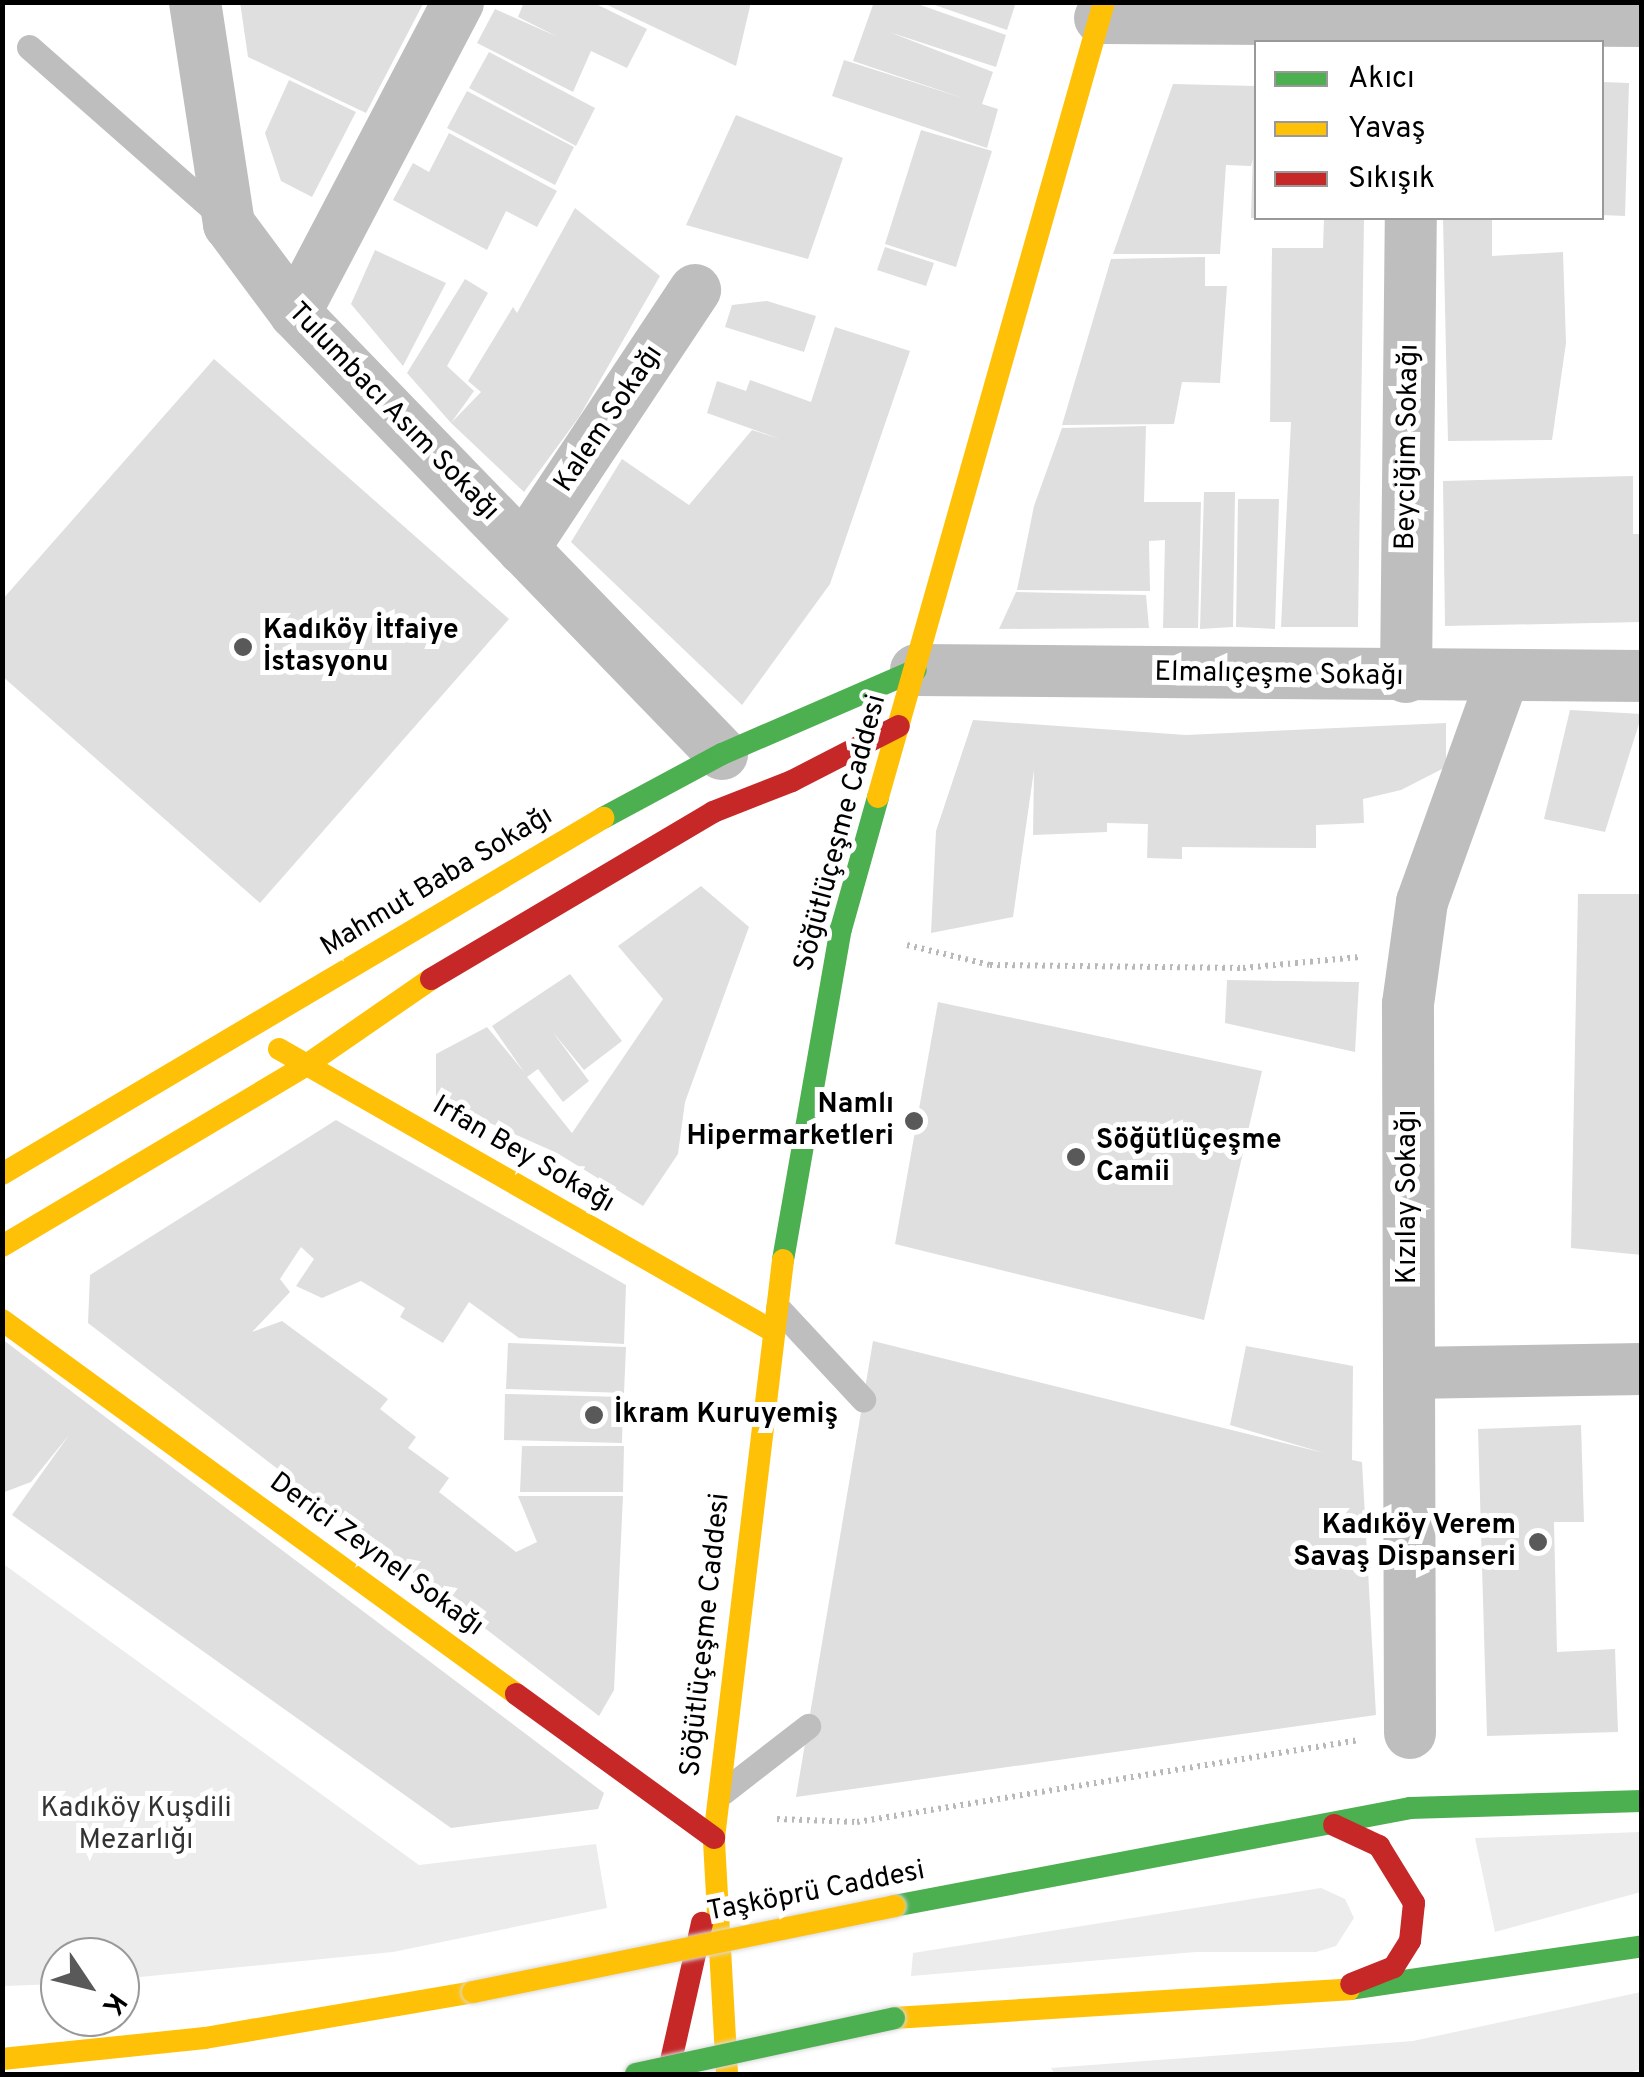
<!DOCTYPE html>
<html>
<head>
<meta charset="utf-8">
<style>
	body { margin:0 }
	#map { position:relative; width:1644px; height:2077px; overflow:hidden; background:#fff; font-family:Overpass,sans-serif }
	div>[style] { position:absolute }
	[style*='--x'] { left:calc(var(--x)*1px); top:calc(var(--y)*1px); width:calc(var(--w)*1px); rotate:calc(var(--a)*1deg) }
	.green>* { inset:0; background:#ececec }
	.building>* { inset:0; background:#dfdfdf }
	.path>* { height:6px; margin-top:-3px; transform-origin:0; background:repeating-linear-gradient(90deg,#b9b9b9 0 2.5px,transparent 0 7.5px) }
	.lane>* { height:25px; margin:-12.5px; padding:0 12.5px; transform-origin:12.5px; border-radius:12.5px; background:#bebebe }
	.street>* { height:52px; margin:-26px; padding:0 26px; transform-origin:26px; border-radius:26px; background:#bebebe }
	.fast>* { height:22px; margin:-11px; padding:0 11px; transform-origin:11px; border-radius:11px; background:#4caf50 }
	.slow>* { height:22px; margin:-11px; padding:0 11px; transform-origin:11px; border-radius:11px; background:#ffc107 }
	.jam>* { height:22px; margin:-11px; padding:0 11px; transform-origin:11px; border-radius:11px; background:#c62828 }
	.bridges { filter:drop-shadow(0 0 2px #dbdbdb) drop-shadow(0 0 2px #dbdbdb) }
	.fast-bridge>* { height:22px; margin:-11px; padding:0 11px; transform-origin:11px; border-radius:11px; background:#4caf50 }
	.slow-bridge>* { height:22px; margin:-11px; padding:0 11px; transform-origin:11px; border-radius:11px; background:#ffc107 }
	.dots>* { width:28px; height:28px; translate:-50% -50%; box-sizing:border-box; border:5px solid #fff; border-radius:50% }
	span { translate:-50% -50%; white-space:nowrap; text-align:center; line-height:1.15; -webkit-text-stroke:10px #fff; paint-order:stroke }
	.street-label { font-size:28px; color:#000 }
	.poi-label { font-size:28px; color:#000; font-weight:700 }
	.left { translate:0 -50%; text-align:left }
	.right { translate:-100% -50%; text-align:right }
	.park-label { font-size:28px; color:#333 }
	.frame { position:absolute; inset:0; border:5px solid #000; pointer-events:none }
	.legend { position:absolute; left:1254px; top:40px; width:350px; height:180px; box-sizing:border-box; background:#fff; border:2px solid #999; margin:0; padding:12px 18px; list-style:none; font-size:30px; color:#000 }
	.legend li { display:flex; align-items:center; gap:20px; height:50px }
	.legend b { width:50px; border:2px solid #999 }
	.north { position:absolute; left:40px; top:1937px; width:100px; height:100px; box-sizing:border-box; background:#fff; border:2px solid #999; border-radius:50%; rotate:125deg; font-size:28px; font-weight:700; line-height:40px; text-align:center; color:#000 }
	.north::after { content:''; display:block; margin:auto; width:35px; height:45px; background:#595959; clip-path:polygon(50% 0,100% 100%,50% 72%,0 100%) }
</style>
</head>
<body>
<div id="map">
	<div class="green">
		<div style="clip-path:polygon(2px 1563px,419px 1865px,596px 1844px,607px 1908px,393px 1952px,120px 1979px,120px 1957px,60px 1957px,60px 1984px,3px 1986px)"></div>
		<div style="clip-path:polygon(1641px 1832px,1641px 1892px,1495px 1932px,1475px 1838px)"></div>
		<div style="clip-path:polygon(1321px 1888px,1345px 1899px,1354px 1918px,1336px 1946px,1316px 1952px,1196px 1952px,911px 1976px,913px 1953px)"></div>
		<div style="clip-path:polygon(1641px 1992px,1641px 2069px,1626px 2074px,1055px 2074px,1051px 2068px,1413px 2041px)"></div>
	</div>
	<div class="building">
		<div style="clip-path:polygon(240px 2px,424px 2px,366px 113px,248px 57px)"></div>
		<div style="clip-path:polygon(524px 2px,592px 2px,647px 29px,627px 68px,591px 51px,573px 92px,477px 43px,495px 9px,558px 37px,518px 17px)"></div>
		<div style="clip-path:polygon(601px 2px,751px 2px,736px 66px)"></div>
		<div style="clip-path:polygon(874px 2px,912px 2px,1006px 35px,996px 67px,889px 32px,993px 72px,982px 104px,998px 109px,987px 148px,832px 96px,844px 60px,966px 99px,853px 61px)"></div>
		<div style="clip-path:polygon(926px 2px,1016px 2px,1007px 30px)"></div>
		<div style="clip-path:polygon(489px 52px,595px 108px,576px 146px,469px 88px)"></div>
		<div style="clip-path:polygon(289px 80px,356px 112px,312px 197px,281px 181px,265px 133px)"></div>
		<div style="clip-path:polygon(1602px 82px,1629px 83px,1625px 216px,1602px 215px)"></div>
		<div style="clip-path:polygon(1173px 84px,1256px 86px,1256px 149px,1251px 166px,1226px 165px,1220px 254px,1113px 254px)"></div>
		<div style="clip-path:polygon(467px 91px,574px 147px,555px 185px,447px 128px)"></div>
		<div style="clip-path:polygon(736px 115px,843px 158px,808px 259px,686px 225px)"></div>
		<div style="clip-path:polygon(921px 130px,992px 151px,956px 267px,885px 244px)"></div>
		<div style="clip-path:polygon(449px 133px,557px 191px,537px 227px,506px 211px,487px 250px,393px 200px,413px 163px,429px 172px)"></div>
		<div style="clip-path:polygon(1253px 151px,1256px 151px,1256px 218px,1251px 218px)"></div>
		<div style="clip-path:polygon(575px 208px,660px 276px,579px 417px,524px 492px,451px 423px,407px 373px,465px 279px,488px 293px,447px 366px,474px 391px,451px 423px,481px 392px,468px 381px,513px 307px,517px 313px)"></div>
		<div style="clip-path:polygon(1324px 218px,1364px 218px,1358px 627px,1281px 627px,1291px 422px,1270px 422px,1272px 248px,1323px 248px)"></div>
		<div style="clip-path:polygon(1443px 218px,1492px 218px,1492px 256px,1563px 252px,1566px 343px,1552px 440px,1448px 441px)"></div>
		<div style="clip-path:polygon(885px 247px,934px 263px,926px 286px,877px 270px)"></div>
		<div style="clip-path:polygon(375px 250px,446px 283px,403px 366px,351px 304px)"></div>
		<div style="clip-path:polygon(1205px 257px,1205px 286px,1227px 286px,1220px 383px,1182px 382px,1174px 424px,1062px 425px,1111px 259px)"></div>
		<div style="clip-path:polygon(767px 301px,816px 316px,804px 352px,725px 327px,732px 305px)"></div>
		<div style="clip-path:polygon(835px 327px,910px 351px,830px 584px,742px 705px,571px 542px,622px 459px,689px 505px,752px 430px,780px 439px,707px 413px,717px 381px,746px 391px,750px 380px,811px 402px)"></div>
		<div style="clip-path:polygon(214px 359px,509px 619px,260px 903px,2px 676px,2px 600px)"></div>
		<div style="clip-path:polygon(1146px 426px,1144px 502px,1201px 502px,1198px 628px,1163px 628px,1165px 540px,1149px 541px,1150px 591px,1017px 590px,1034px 506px,1062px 428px)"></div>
		<div style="clip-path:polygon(1633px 476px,1633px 534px,1642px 534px,1642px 622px,1445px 626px,1443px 481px)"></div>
		<div style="clip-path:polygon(1204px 492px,1235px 492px,1233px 627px,1200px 629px)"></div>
		<div style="clip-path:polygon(1238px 499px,1279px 499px,1275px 629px,1236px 627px)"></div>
		<div style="clip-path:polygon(1016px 592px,1146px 595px,1149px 628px,999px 629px)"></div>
		<div style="clip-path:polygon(1570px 710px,1642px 714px,1605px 832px,1544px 819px)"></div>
		<div style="clip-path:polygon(973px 720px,1186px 735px,1446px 723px,1446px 767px,1401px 790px,1363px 799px,1364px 823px,1316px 825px,1316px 848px,1182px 847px,1182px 859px,1147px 858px,1148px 824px,1107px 823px,1107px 832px,1033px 835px,1034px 770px,1013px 917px,931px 933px,936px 831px)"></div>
		<div style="clip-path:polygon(701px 886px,749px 927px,685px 1102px,678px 1154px,643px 1206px,557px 1153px,436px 1099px,436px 1054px,487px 1027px,524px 1072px,492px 1026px,570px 974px,622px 1041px,584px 1070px,552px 1031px,589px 1081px,563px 1102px,538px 1069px,527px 1077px,572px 1133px,663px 999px,618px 946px)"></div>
		<div style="clip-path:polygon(1578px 894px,1642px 894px,1642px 1255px,1571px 1248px)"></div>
		<div style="clip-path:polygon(1227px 980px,1359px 982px,1355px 1052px,1225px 1023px)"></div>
		<div style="clip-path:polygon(938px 1002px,1262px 1071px,1204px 1320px,895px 1244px)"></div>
		<div style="clip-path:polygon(336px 1120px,626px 1285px,624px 1344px,519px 1338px,469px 1302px,443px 1343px,400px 1317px,405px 1308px,361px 1281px,322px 1298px,296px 1286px,314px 1259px,301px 1247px,280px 1279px,290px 1292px,252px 1332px,282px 1321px,388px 1399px,380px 1409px,416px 1437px,408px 1448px,449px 1478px,439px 1492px,516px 1552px,537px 1542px,518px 1496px,623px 1496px,614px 1690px,599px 1716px,88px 1323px,90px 1275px)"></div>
		<div style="clip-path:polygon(2px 1339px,604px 1793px,598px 1809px,451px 1828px,12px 1515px,69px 1435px,31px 1482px,2px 1493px)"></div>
		<div style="clip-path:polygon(873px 1341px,1324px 1453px,1230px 1425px,1246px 1346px,1353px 1366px,1352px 1460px,1362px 1462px,1376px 1715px,796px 1797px)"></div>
		<div style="clip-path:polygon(508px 1343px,626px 1347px,624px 1393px,506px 1389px)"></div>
		<div style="clip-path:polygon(505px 1394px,623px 1397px,622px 1443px,504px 1440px)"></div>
		<div style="clip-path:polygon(1581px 1425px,1584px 1522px,1554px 1522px,1557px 1652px,1615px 1649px,1618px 1732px,1487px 1736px,1478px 1429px)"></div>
		<div style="clip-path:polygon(522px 1446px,624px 1446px,623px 1492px,520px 1492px)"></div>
	</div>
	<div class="path">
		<div style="--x:907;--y:945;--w:85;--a:13.5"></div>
		<div style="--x:990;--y:965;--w:253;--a:0.7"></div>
		<div style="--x:1243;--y:968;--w:117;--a:-5.4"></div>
		<div style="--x:777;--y:1819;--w:80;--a:2.1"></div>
		<div style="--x:857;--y:1822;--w:509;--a:-9.28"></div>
	</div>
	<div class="lane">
		<div style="--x:29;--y:47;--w:260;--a:41.4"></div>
		<div style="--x:778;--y:1308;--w:125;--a:47"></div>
		<div style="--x:723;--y:1792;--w:108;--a:-37.8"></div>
	</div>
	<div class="street">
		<div style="--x:195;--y:2;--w:225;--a:81.3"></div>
		<div style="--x:229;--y:224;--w:111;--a:53.4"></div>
		<div style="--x:295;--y:313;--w:614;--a:45.92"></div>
		<div style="--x:1100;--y:18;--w:542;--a:0.32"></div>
		<div style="--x:295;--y:313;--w:351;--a:-62.3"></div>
		<div style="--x:523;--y:549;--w:311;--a:-56.4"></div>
		<div style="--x:916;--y:670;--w:726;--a:0.47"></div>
		<div style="--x:1406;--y:677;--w:459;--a:-89.4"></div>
		<div style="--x:1409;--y:1373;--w:233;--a:-1"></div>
		<div style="--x:1410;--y:1733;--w:729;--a:-90.16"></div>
		<div style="--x:1408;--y:1004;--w:103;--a:-82.2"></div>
		<div style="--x:1422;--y:902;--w:239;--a:-70.2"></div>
	</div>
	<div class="fast">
		<div style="--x:603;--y:818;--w:135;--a:-28.3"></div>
		<div style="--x:722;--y:754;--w:211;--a:-23.4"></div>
		<div style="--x:783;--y:1260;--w:336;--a:-80.1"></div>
		<div style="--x:841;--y:929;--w:137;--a:-74.3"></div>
		<div style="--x:894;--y:1906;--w:525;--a:-10.75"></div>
		<div style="--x:1410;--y:1808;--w:232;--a:-1.7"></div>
		<div style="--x:1349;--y:1989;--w:296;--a:-8.3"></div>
	</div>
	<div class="slow">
		<div style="--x:878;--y:797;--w:826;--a:-74.13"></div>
		<div style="--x:279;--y:1049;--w:567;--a:29.73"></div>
		<div style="--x:2;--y:1174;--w:699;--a:-30.64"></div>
		<div style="--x:2;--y:1246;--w:352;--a:-30.7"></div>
		<div style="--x:305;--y:1066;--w:153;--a:-34.6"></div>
		<div style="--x:2;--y:1320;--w:636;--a:36.04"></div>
		<div style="--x:894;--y:2018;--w:456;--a:-3.6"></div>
		<div style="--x:2;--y:2059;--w:204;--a:-5.9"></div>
		<div style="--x:205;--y:2038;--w:272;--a:-9.7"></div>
		<div style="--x:727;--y:2074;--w:236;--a:-93.2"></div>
		<div style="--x:714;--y:1838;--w:582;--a:-83.19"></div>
	</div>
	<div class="jam">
		<div style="--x:431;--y:979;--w:328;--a:-30.6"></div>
		<div style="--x:713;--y:812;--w:85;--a:-21.4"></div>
		<div style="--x:792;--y:781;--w:120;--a:-27.2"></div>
		<div style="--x:516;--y:1694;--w:245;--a:36"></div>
		<div style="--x:1334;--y:1825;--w:50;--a:25"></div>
		<div style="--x:1379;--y:1846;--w:67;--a:58.4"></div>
		<div style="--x:1414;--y:1903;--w:38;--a:96"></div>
		<div style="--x:1410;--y:1941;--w:31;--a:122"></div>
		<div style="--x:1394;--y:1967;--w:46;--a:158.4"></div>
		<div style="--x:668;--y:2074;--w:155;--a:-77.3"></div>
	</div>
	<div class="bridges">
		<div class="fast-bridge">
			<div style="--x:636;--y:2074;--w:264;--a:-12.2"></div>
		</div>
		<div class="slow-bridge">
			<div style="--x:473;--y:1992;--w:430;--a:-11.5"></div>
		</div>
	</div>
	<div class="dots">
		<div style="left:243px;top:647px;background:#595959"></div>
		<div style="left:914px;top:1121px;background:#595959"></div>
		<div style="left:1076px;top:1157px;background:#595959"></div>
		<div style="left:594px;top:1415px;background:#595959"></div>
		<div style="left:1538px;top:1542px;background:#595959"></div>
	</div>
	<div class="street-label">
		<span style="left:393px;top:412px;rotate:46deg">Tulumbacı Asım Sokağı</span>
		<span style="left:609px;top:419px;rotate:-56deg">Kalem Sokağı</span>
		<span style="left:1408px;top:447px;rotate:-89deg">Beyciğim Sokağı</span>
		<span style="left:1279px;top:675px;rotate:1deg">Elmalıçeşme Sokağı</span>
		<span style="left:841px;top:833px;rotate:-75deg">Söğütlüçeşme Caddesi</span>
		<span style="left:437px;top:882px;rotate:-31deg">Mahmut Baba Sokağı</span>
		<span style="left:523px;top:1155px;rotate:30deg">Irfan Bey Sokağı</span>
		<span style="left:1408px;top:1197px;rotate:-90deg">Kızılay Sokağı</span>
		<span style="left:376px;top:1555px;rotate:36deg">Derici Zeynel Sokağı</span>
		<span style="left:706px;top:1635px;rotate:-84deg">Söğütlüçeşme Caddesi</span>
		<span style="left:816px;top:1892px;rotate:-11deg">Taşköprü Caddesi</span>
	</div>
	<div class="poi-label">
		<span class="left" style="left:263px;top:647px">Kadıköy İtfaiye<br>İstasyonu</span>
		<span class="right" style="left:894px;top:1121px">Namlı<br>Hipermarketleri</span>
		<span class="left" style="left:1096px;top:1157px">Söğütlüçeşme<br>Camii</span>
		<span class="left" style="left:614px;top:1415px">İkram Kuruyemiş</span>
		<span class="right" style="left:1516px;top:1542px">Kadıköy Verem<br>Savaş Dispanseri</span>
	</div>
	<div class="park-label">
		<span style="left:136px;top:1825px">Kadıköy Kuşdili<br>Mezarlığı</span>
	</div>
	<div class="frame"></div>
	<ul class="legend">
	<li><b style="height:12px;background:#4caf50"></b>Akıcı</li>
	<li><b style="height:12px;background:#ffc107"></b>Yavaş</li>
	<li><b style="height:12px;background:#c62828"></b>Sıkışık</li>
	</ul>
	<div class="north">K</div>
</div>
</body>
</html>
